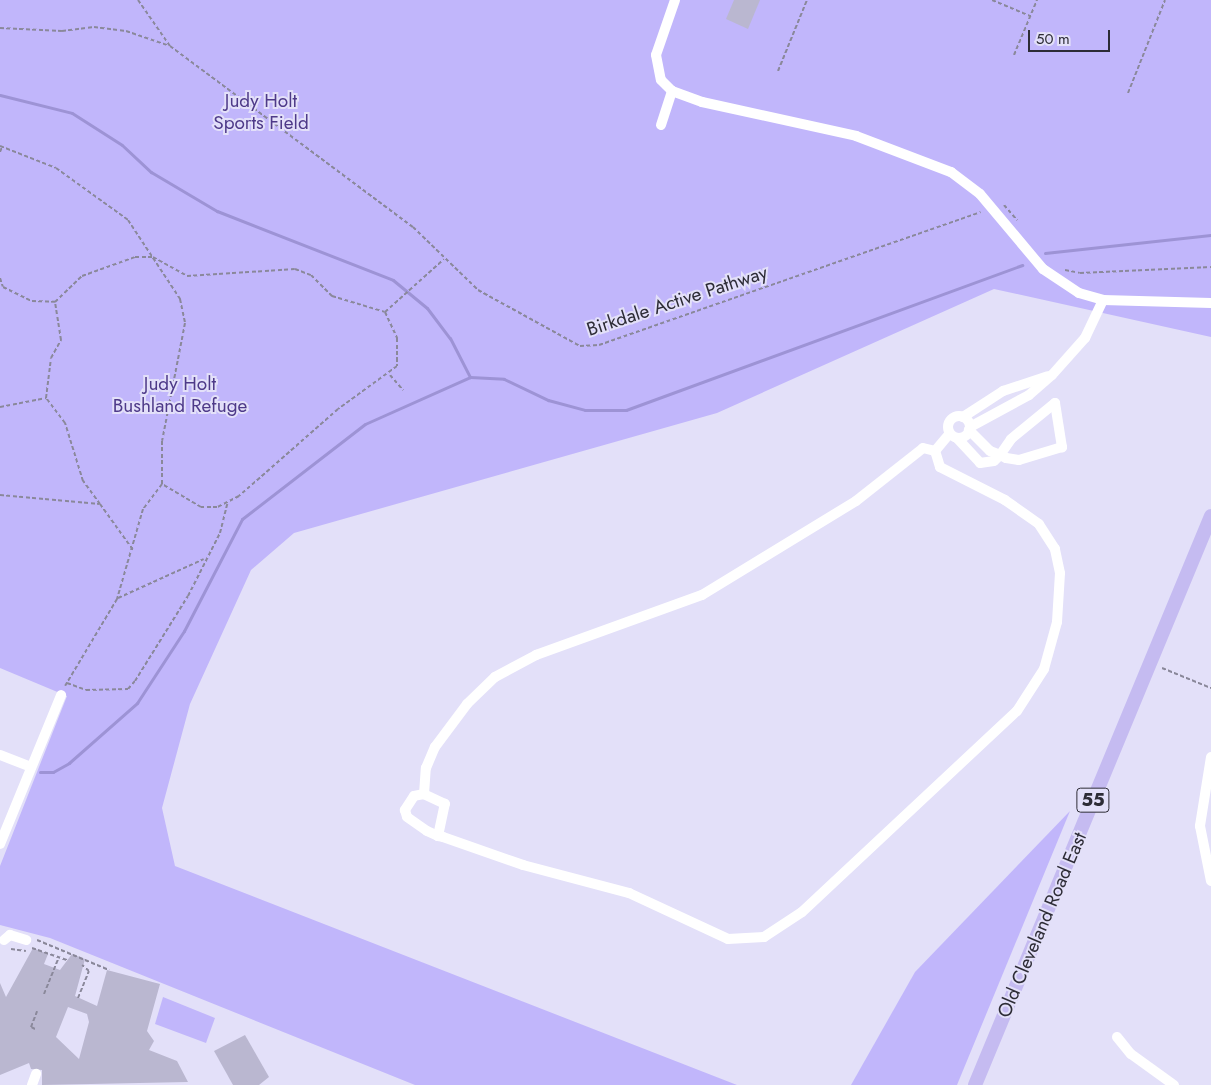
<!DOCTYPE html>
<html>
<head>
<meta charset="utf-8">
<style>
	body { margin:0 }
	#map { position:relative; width:1211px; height:1085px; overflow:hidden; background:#e3e0f9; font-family:Jost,sans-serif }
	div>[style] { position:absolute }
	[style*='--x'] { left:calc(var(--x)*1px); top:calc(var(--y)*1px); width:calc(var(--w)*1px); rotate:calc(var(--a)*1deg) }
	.green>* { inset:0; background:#c1b6fb }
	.stream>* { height:3px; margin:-1.5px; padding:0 1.5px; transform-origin:1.5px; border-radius:1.5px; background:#9d93d5 }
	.building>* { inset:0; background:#bab7d0 }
	.path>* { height:2px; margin-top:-1px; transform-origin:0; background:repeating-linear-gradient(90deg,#8a889a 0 4px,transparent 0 6.5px) }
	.minor>* { height:10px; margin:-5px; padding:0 5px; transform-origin:5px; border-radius:5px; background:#fff }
	.minor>.ring { margin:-5px; padding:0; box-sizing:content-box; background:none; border:10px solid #fff; border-radius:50% }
	.major>* { height:14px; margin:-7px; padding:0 7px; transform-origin:7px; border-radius:7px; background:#c5bbf1 }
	span { translate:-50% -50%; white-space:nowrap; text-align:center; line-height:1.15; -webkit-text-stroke:4px #e3e0f9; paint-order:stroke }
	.shield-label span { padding:1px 4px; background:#e3e0f9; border:1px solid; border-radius:4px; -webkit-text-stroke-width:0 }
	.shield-label { font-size:18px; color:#2d2c36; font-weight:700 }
	.park-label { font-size:19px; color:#4e3a89 }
	.street-label { font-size:19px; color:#2d2c36 }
	.scale { position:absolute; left:1028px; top:30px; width:82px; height:22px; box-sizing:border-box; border:2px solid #2d2c36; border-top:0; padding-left:6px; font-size:15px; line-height:18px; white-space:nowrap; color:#2d2c36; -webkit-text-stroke:4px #e3e0f9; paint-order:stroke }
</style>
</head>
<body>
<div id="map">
	<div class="green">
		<div style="clip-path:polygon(0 0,1211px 0,1211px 337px,994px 289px,717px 413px,294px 533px,251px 570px,190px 704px,162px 808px,175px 866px,737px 1085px,415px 1085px,50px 938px,0 925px,0 866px,67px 696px,0 668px)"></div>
		<div style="clip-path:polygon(1070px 811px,957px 1085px,851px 1085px,915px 972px)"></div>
		<div style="clip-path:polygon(163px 997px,215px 1018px,206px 1043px,155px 1024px)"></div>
	</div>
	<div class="stream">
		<div style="--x:0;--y:95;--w:74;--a:14"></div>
		<div style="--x:72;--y:113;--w:59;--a:32.6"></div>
		<div style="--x:122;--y:145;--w:40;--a:43"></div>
		<div style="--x:151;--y:172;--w:77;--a:30.6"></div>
		<div style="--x:217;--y:211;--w:189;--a:21.4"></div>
		<div style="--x:393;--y:280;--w:44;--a:39.5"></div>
		<div style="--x:427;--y:308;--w:38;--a:53"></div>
		<div style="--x:450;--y:338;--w:44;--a:62.9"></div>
		<div style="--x:1045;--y:253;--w:167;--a:-6.2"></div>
		<div style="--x:40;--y:772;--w:13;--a:0"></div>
		<div style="--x:53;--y:772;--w:18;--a:-29"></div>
		<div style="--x:69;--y:763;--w:91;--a:-41.4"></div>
		<div style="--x:137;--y:703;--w:86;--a:-56.9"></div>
		<div style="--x:184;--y:631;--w:126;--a:-62.6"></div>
		<div style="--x:242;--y:519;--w:155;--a:-37.7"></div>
		<div style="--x:365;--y:424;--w:115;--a:-24.1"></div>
		<div style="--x:470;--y:377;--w:34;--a:3"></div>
		<div style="--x:504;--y:379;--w:49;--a:25.5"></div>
		<div style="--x:548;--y:400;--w:38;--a:15"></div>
		<div style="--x:585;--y:410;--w:41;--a:0"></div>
		<div style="--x:626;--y:410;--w:422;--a:-20.1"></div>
	</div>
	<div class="building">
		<div style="clip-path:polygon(734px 0,760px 0,748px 29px,726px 19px)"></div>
		<div style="clip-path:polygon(evenodd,33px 948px,48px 954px,44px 964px,60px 970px,72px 954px,85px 959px,75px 996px,97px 1006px,107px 970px,160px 984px,147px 1031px,154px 1041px,149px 1050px,177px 1061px,188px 1082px,42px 1085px,42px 1070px,31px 1069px,29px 1063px,0 1075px,0 983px,6px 997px,33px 948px,68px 1007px,87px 1014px,89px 1022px,79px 1059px,56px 1037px,68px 1007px)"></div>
		<div style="clip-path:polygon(245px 1035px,269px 1077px,259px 1085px,233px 1085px,214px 1051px)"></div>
	</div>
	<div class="path">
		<div style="--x:138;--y:0;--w:56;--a:55.2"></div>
		<div style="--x:992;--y:0;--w:41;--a:22.8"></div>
		<div style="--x:0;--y:28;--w:62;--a:2.8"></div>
		<div style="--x:62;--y:31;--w:32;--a:-7"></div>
		<div style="--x:94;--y:27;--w:32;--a:7"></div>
		<div style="--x:126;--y:31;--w:46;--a:18.8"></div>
		<div style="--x:170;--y:46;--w:303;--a:36.7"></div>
		<div style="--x:413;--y:227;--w:91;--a:44.1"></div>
		<div style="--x:478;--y:290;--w:116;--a:28.8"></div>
		<div style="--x:580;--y:346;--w:19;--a:-3"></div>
		<div style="--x:599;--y:345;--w:404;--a:-19.2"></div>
		<div style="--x:1014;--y:55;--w:60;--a:-67.3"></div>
		<div style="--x:778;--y:71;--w:77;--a:-67.8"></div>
		<div style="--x:1128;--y:93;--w:100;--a:-68.3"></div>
		<div style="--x:0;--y:146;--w:60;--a:21.4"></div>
		<div style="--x:56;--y:168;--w:89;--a:35.8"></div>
		<div style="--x:128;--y:220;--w:95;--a:56.6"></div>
		<div style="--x:180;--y:299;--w:25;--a:78"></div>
		<div style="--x:185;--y:323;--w:120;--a:101"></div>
		<div style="--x:162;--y:441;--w:43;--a:90"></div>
		<div style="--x:162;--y:484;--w:31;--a:127"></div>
		<div style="--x:143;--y:509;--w:94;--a:106.1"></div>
		<div style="--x:117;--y:599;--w:101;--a:120.9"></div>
		<div style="--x:0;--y:152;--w:5;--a:-68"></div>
		<div style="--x:1004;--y:205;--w:20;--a:49"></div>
		<div style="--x:1065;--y:270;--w:15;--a:11"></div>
		<div style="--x:1080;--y:273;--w:131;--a:-2.6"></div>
		<div style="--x:0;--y:278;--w:9;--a:72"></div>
		<div style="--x:3;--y:287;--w:32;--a:26"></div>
		<div style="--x:32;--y:301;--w:23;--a:2"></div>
		<div style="--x:385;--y:312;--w:79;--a:-41.9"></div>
		<div style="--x:390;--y:375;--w:20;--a:49"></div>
		<div style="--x:0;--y:407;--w:47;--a:-11.1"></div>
		<div style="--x:0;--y:495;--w:100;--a:5.1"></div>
		<div style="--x:100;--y:504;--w:57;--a:54.3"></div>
		<div style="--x:100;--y:504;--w:29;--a:-126"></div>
		<div style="--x:83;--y:481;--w:61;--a:-107.2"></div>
		<div style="--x:65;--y:423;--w:31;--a:-127"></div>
		<div style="--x:46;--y:398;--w:40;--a:-82.9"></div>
		<div style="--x:51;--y:358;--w:21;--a:-61"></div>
		<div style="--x:61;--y:340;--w:38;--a:-99"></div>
		<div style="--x:55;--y:302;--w:37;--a:-44"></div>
		<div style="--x:82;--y:276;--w:56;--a:-19.7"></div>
		<div style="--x:135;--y:257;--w:18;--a:0"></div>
		<div style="--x:153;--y:257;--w:39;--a:29"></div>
		<div style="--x:187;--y:276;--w:108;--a:-3.7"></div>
		<div style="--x:295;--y:269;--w:17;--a:21"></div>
		<div style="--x:311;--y:275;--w:30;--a:45"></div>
		<div style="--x:332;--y:296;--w:55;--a:16.8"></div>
		<div style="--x:385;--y:312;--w:29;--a:65"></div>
		<div style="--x:397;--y:338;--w:28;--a:90"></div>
		<div style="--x:397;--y:366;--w:73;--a:143.9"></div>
		<div style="--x:338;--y:409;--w:132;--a:138.7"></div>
		<div style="--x:239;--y:496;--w:25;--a:153"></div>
		<div style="--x:217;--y:507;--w:16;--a:180"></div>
		<div style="--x:201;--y:507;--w:45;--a:-149.5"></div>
		<div style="--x:118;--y:598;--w:94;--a:-24.4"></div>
		<div style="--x:1162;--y:668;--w:53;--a:22.2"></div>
		<div style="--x:67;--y:683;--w:20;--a:20"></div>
		<div style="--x:86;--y:690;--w:42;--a:-1.4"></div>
		<div style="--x:128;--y:689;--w:11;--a:-49"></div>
		<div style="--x:135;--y:681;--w:100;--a:-58.1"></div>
		<div style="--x:188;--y:596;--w:71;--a:-63.1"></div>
		<div style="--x:220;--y:533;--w:30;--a:-76"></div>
		<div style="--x:37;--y:940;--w:78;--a:22.6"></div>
		<div style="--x:32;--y:948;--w:39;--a:19"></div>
		<div style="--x:11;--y:949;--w:15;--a:8"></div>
		<div style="--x:44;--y:994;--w:40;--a:-68"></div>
		<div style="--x:78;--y:998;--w:29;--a:-68"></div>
		<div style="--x:89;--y:971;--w:9;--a:-139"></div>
		<div style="--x:35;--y:1029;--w:4;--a:-153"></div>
		<div style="--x:31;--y:1027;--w:17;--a:-69"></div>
	</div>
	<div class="minor">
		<div style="--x:675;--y:0;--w:58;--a:109.1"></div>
		<div style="--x:656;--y:55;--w:25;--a:79"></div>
		<div style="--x:661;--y:80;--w:16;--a:45"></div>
		<div style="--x:672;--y:91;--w:32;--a:20"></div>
		<div style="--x:702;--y:102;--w:158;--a:12.4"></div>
		<div style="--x:856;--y:136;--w:102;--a:20.8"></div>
		<div style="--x:951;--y:172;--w:36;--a:37"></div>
		<div style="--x:980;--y:194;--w:98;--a:50"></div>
		<div style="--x:1043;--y:269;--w:43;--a:33.7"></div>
		<div style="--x:1079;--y:293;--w:25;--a:16"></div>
		<div style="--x:1103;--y:300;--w:108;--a:1.6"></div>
		<div style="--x:661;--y:125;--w:36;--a:-72"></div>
		<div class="ring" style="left:948px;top:416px;width:12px;height:12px"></div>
		<div style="--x:963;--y:417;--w:48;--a:-33"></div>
		<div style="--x:1003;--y:391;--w:47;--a:-18.4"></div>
		<div style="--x:970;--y:427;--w:67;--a:-28.5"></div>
		<div style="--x:1029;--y:395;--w:30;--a:-41"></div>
		<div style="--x:1052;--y:375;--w:50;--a:-48.3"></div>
		<div style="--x:1085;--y:338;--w:42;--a:-64.7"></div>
		<div style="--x:957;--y:438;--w:34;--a:47"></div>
		<div style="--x:980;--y:463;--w:14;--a:-8"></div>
		<div style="--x:994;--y:461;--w:8;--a:-45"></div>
		<div style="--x:1000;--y:455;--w:19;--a:-55"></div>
		<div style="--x:1011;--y:439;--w:57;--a:-39.3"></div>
		<div style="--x:1055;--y:403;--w:45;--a:81"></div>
		<div style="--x:1062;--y:447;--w:45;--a:163.2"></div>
		<div style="--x:1019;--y:460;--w:13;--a:-171"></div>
		<div style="--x:1006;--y:458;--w:7;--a:-153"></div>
		<div style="--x:1000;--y:455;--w:11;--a:-158"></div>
		<div style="--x:990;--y:451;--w:30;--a:-135"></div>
		<div style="--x:0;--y:755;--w:33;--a:21"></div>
		<div style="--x:1211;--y:757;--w:70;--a:99.1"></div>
		<div style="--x:1200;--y:826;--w:56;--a:78.7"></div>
		<div style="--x:424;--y:794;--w:26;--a:-86"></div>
		<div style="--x:426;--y:768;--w:23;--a:-67"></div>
		<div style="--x:435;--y:747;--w:54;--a:-53.3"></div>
		<div style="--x:467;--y:704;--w:39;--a:-44"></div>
		<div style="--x:495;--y:677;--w:47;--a:-28.2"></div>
		<div style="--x:536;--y:655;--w:177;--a:-19.9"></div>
		<div style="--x:702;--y:595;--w:180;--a:-31.4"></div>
		<div style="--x:856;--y:501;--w:85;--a:-38.3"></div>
		<div style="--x:923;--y:448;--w:12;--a:14"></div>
		<div style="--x:438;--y:836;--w:33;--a:-78"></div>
		<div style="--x:445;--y:804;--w:23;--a:-155"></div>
		<div style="--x:424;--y:794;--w:10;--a:169"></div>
		<div style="--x:414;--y:796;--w:17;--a:123"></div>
		<div style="--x:405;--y:810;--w:7;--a:74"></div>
		<div style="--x:407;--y:817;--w:24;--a:35"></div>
		<div style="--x:427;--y:831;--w:12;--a:24"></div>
		<div style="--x:438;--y:836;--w:5;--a:11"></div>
		<div style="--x:443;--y:837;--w:85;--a:19.3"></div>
		<div style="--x:523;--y:865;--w:110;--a:14.8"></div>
		<div style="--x:629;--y:893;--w:109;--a:24.9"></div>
		<div style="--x:728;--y:939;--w:36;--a:-3"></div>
		<div style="--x:764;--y:937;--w:45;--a:-33.3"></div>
		<div style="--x:802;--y:912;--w:294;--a:-43.1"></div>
		<div style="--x:1017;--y:711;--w:50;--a:-57.3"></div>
		<div style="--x:1044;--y:669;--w:49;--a:-74.5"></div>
		<div style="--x:1057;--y:622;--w:49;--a:-86.5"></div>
		<div style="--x:1060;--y:573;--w:25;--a:-102"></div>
		<div style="--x:1055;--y:549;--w:30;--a:-123"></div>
		<div style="--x:1039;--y:524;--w:42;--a:-144.8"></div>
		<div style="--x:1005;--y:500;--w:73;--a:-153.1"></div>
		<div style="--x:940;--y:467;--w:17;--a:-107"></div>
		<div style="--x:935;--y:451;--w:23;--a:-50"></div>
		<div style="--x:0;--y:844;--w:161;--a:-67.7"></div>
		<div style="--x:4;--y:940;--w:8;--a:-40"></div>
		<div style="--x:10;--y:935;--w:17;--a:17"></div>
		<div style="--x:1117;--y:1037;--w:22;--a:51"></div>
		<div style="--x:1131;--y:1054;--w:53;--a:35.8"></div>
		<div style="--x:32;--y:1085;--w:12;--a:-70"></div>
	</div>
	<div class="major">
		<div style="--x:975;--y:1085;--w:616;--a:-67.47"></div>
	</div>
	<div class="shield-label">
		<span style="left:1093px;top:800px">55</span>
	</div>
	<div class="park-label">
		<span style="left:261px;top:112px">Judy Holt<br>Sports Field</span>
		<span style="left:180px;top:395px">Judy Holt<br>Bushland Refuge</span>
	</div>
	<div class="street-label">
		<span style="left:677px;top:301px;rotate:-18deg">Birkdale Active Pathway</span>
		<span style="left:1042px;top:925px;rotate:-67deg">Old Cleveland Road East</span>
	</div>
	<div class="scale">50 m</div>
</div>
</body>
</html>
